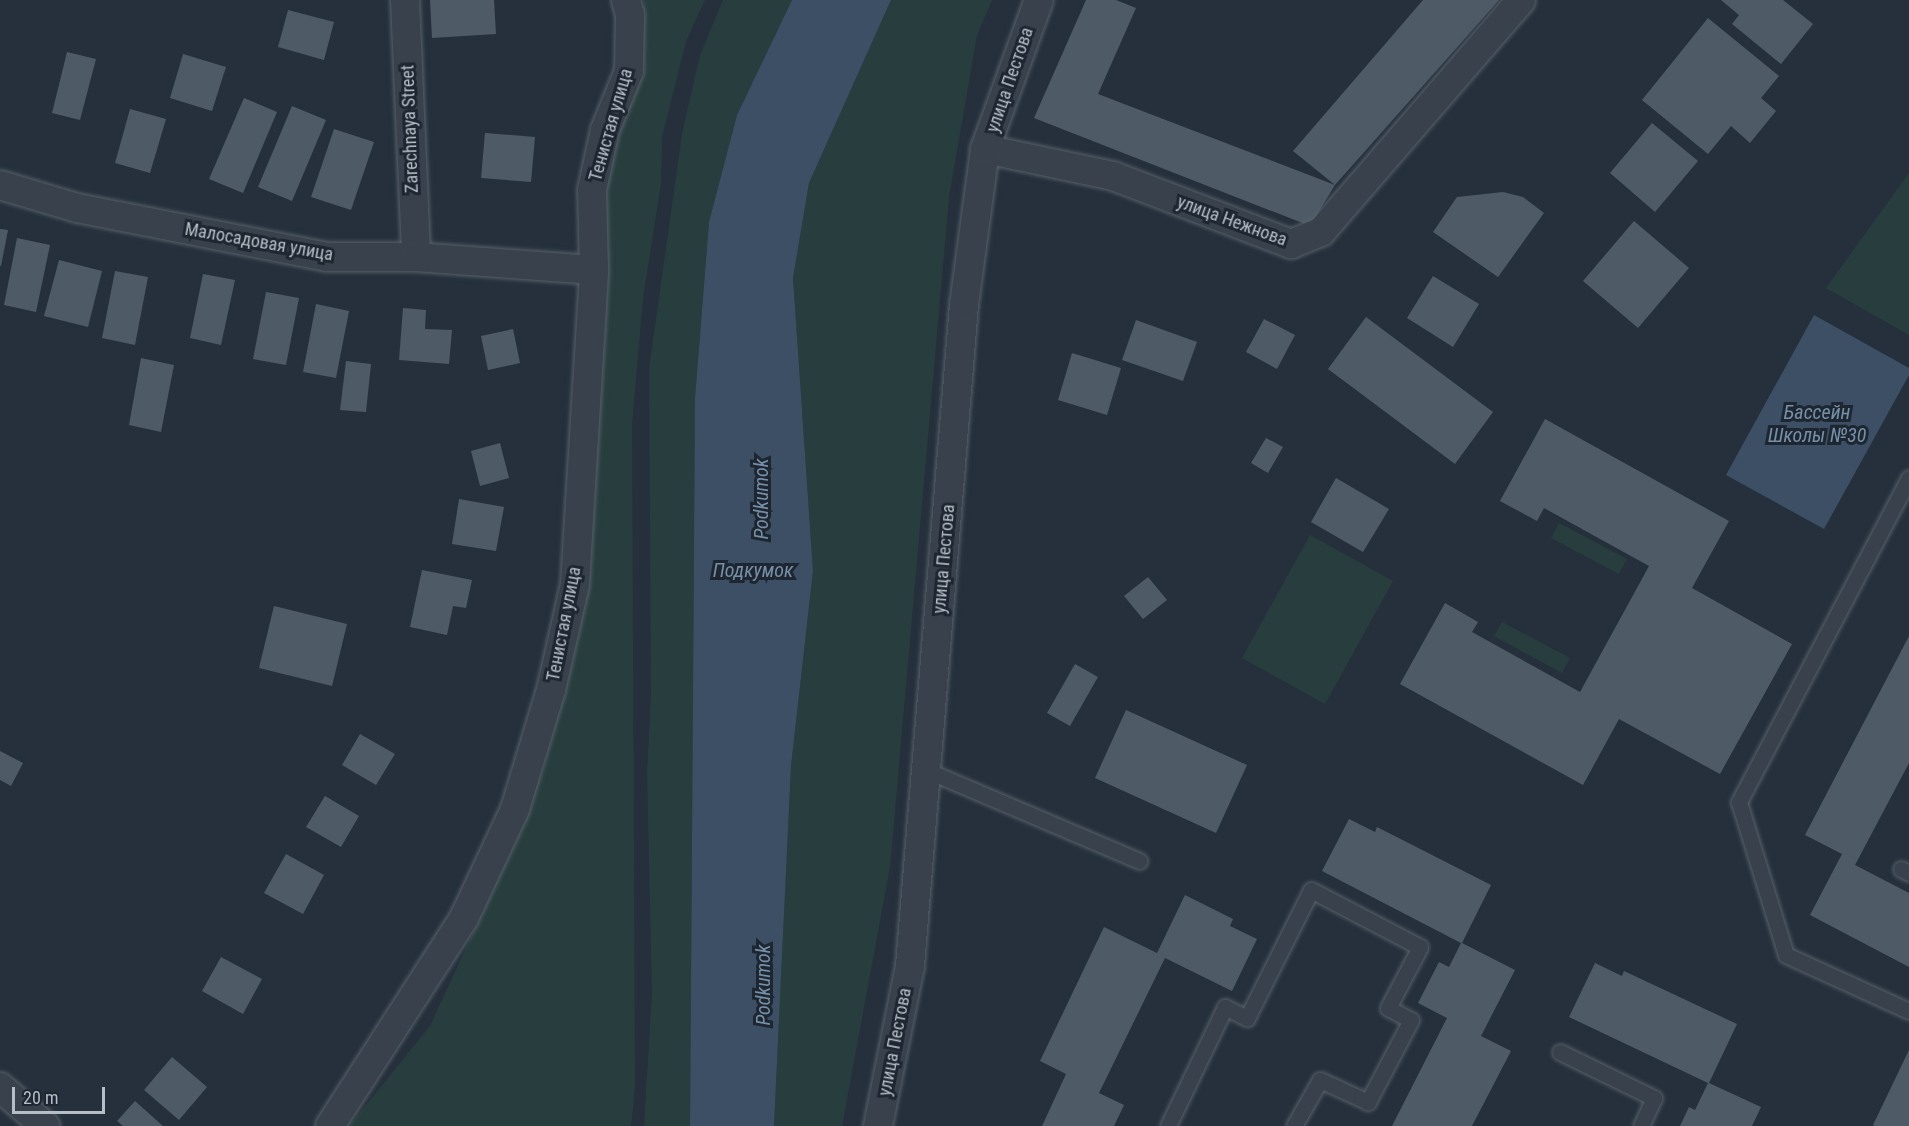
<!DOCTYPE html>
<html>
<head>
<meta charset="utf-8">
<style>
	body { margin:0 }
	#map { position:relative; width:1909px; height:1126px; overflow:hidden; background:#25303c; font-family:"Roboto Condensed",sans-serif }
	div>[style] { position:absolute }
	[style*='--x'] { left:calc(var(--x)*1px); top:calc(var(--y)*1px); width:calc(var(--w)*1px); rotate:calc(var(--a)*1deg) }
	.green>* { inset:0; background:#283e3e }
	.water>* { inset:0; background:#3c4f64 }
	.building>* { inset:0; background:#4e5b67 }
	.roads { filter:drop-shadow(0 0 2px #57606a) drop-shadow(0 0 2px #57606a) }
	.service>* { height:15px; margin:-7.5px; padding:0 7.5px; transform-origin:7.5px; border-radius:7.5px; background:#39424c }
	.minor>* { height:28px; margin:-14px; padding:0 14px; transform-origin:14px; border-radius:14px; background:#39424c }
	span { translate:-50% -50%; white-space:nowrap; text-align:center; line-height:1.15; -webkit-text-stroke:6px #1e2731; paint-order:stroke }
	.street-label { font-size:18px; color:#b5bdc7 }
	.water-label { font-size:20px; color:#7790a9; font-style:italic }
	.scale { position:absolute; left:12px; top:1087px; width:93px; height:27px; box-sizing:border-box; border:3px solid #b5bdc7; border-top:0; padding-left:8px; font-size:18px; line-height:21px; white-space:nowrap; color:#b5bdc7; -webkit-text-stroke:4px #1e2731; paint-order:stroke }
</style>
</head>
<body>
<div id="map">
	<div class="green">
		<div style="clip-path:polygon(644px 0,705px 0,686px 41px,662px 137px,661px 184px,643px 298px,632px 425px,635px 1087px,631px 1126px,349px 1126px,430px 1026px,513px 846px,544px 767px,588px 592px,607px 166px,634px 86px,644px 31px)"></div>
		<div style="clip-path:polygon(723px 0,792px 0,737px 115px,709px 222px,695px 398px,690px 1126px,644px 1126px,652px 993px,647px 772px,651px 697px,649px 369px,682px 134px,700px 55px)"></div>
		<div style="clip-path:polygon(891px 0,992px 0,977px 35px,949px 197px,890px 867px,842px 1126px,774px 1126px,791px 766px,813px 571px,793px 278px,809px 183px)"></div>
		<div style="clip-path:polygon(1909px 173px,1909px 335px,1826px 288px)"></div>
		<div style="clip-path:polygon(1559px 523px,1627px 559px,1619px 574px,1551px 538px)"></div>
		<div style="clip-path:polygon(1310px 535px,1393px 581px,1325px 704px,1242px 658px)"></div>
		<div style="clip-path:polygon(1502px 622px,1570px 658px,1562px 673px,1494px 636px)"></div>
	</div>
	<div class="water">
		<div style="clip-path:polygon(792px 0,891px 0,809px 183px,793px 278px,813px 571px,791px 766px,774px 1126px,690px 1126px,695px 398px,709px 222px,737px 115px)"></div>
		<div style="clip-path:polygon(1814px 315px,1909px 368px,1909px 375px,1824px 529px,1726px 475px)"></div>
	</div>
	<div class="building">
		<div style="clip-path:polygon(430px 0,494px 0,496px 34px,432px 38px)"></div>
		<div style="clip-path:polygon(1086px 0,1116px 0,1136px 8px,1098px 94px,1335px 185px,1293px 151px,1423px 0,1499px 0,1335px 185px,1310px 226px,1034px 118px)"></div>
		<div style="clip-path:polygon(1721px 0,1783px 0,1813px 24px,1781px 64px,1732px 24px,1739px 15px)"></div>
		<div style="clip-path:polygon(288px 10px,334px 22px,324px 60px,278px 47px)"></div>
		<div style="clip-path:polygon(1708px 18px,1779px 76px,1761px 98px,1776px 111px,1750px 143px,1731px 126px,1708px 154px,1642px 100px)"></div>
		<div style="clip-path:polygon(67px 52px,96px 59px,80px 120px,52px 113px)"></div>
		<div style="clip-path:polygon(183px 54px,226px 67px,212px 111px,170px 98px)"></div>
		<div style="clip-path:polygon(244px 98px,277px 112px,243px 193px,209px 179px)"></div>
		<div style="clip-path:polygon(292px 106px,326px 120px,292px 201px,258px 187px)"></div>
		<div style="clip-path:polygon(130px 109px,166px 119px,150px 173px,115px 163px)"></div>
		<div style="clip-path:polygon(1652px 123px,1698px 161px,1655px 212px,1610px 173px)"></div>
		<div style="clip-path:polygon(334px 129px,374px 142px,351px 210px,311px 197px)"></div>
		<div style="clip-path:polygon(485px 133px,535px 137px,531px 182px,481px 178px)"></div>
		<div style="clip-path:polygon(1503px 192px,1523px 197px,1544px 213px,1498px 277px,1433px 232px,1457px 197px)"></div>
		<div style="clip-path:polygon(1634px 221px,1689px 268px,1638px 328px,1583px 281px)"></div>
		<div style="clip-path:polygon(0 229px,8px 230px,1px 266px,0 266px)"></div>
		<div style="clip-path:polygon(17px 238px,50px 245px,36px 312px,4px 305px)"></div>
		<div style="clip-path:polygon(59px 260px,102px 271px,88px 327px,44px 316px)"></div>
		<div style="clip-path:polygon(115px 271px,148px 277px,135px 345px,102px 338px)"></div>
		<div style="clip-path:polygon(203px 274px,235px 280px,221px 345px,190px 338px)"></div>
		<div style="clip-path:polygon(1433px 276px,1479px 304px,1453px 347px,1407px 318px)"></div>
		<div style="clip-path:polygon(266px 292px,299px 298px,286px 365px,253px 359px)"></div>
		<div style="clip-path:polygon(316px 304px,349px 311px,336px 378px,303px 372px)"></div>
		<div style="clip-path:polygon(403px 308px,426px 310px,425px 329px,452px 330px,449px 364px,399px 360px)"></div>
		<div style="clip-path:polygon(1366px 317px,1493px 412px,1455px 464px,1328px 369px)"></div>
		<div style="clip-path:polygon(1264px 319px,1295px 335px,1277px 369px,1246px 352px)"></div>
		<div style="clip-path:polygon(1136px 320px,1197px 342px,1183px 381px,1122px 360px)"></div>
		<div style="clip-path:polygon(513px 329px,520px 363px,488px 370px,481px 336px)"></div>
		<div style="clip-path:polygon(1072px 353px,1121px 368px,1107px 415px,1058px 400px)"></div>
		<div style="clip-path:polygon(141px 358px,174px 365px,161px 432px,129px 425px)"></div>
		<div style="clip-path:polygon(346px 361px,371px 364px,366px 412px,340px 410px)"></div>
		<div style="clip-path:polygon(1545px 419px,1729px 521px,1692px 588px,1792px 644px,1720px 774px,1619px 719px,1583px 785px,1400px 684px,1445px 603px,1478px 622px,1472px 632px,1580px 692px,1649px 566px,1544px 508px,1537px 521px,1500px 501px)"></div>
		<div style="clip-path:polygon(1266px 438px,1283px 447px,1268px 473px,1251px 463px)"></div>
		<div style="clip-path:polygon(500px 443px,509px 478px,480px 486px,471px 451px)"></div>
		<div style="clip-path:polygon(1336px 478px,1389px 509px,1363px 552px,1311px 522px)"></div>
		<div style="clip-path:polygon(459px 499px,504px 507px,496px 551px,452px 544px)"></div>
		<div style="clip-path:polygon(422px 570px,472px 580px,466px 608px,453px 606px,447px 635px,410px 627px)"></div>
		<div style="clip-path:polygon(1148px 577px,1167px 600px,1143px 619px,1124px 596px)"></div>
		<div style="clip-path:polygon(274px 606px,347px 624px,332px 686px,259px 668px)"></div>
		<div style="clip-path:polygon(1909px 636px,1909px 763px,1855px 865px,1909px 893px,1909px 967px,1810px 915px,1842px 854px,1805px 835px)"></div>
		<div style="clip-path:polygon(1075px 664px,1098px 677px,1070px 726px,1047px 713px)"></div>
		<div style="clip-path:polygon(1126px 710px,1247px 765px,1216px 833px,1095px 778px)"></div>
		<div style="clip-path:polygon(360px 734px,395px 754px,376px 785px,342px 765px)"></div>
		<div style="clip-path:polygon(0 751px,23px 763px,11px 786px,0 780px)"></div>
		<div style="clip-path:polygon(325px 796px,359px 816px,341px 847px,306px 827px)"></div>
		<div style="clip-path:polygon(1349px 819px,1375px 832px,1377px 827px,1491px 885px,1462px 943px,1515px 970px,1481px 1036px,1511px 1051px,1472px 1126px,1392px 1126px,1447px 1018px,1418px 1003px,1439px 962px,1449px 967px,1461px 943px,1322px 871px)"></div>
		<div style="clip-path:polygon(286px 854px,324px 875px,303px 914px,264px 893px)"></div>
		<div style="clip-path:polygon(1185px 895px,1233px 919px,1230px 926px,1257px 939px,1232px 991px,1165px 958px,1099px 1093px,1124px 1105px,1114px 1126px,1042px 1126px,1066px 1074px,1040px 1061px,1104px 927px,1157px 953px)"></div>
		<div style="clip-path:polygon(221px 957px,262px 979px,243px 1014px,202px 991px)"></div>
		<div style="clip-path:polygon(1595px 963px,1622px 976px,1624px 971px,1737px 1024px,1709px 1083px,1761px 1107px,1752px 1126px,1680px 1126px,1689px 1107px,1695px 1110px,1708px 1083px,1569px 1017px)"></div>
		<div style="clip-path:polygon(1909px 1050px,1909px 1126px,1875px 1126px,1873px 1125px)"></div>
		<div style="clip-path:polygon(172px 1057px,207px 1087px,179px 1120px,144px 1090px)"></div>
		<div style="clip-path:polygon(135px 1101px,163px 1126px,123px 1126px,117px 1121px)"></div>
	</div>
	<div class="roads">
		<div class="service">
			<div style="--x:1909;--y:478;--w:366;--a:117.7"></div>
			<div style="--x:1739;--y:802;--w:160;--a:72.9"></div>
			<div style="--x:1786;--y:955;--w:135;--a:24.5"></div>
			<div style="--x:926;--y:770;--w:232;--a:23.1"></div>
			<div style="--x:1901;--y:869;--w:9;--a:27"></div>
			<div style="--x:1560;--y:1052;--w:105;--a:26.1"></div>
			<div style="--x:1654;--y:1098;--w:31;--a:115"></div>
			<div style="--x:1168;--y:1126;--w:132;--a:-64.4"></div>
			<div style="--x:1225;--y:1007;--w:25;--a:27"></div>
			<div style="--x:1247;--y:1018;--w:143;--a:-63.4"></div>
			<div style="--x:1311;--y:890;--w:123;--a:27.6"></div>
			<div style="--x:1420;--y:947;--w:69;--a:117.7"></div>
			<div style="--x:1388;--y:1008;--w:26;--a:28"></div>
			<div style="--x:1411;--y:1020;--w:93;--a:117.7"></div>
			<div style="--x:1368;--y:1102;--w:53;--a:-155.4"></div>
			<div style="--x:1320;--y:1080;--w:53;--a:119.5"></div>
		</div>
		<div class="minor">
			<div style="--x:405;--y:0;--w:257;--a:87.5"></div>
			<div style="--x:985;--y:149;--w:131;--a:11.9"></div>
			<div style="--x:1113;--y:176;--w:191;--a:20.9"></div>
			<div style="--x:1291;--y:244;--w:32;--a:-22"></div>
			<div style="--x:1321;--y:232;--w:306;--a:-49.2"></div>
			<div style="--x:0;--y:185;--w:80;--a:16.6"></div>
			<div style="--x:77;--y:208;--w:255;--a:11.1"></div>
			<div style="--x:327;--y:257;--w:89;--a:0"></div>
			<div style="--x:416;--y:257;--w:178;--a:4.2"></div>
			<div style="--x:0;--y:1087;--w:60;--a:40.9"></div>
			<div style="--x:330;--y:1126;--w:247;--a:-57.2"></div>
			<div style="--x:464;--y:918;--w:120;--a:-64.9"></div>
			<div style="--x:515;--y:809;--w:124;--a:-73.2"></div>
			<div style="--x:551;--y:690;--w:109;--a:-77.2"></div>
			<div style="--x:575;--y:584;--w:315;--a:-86.5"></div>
			<div style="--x:594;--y:270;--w:80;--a:-91.4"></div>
			<div style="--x:592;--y:190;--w:61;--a:-77.8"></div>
			<div style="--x:605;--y:130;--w:64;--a:-67.9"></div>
			<div style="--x:629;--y:71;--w:56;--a:-89"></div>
			<div style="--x:630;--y:15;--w:16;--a:-105"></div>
			<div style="--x:878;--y:1126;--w:163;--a:-78.7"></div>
			<div style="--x:910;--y:966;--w:663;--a:-85.33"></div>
			<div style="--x:964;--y:305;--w:157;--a:-82.3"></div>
			<div style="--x:985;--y:149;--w:158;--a:-70.1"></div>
		</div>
	</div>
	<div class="street-label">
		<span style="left:1010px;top:80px;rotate:-71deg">улица Пестова</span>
		<span style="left:611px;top:125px;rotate:-74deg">Тенистая улица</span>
		<span style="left:410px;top:129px;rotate:-92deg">Zarechnaya Street</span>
		<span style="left:1232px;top:221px;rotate:20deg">улица Нежнова</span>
		<span style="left:259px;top:242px;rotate:10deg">Малосадовая улица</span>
		<span style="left:944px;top:559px;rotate:-85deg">улица Пестова</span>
		<span style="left:564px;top:624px;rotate:-79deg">Тенистая улица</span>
		<span style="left:895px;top:1042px;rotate:-79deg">улица Пестова</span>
	</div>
	<div class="water-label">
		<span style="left:1817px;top:424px">Бассейн<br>Школы №30</span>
		<span style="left:761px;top:499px;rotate:-90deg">Podkumok</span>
		<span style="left:753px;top:570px">Подкумок</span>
		<span style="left:763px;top:985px;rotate:-90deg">Podkumok</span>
	</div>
	<div class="scale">20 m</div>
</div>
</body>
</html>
